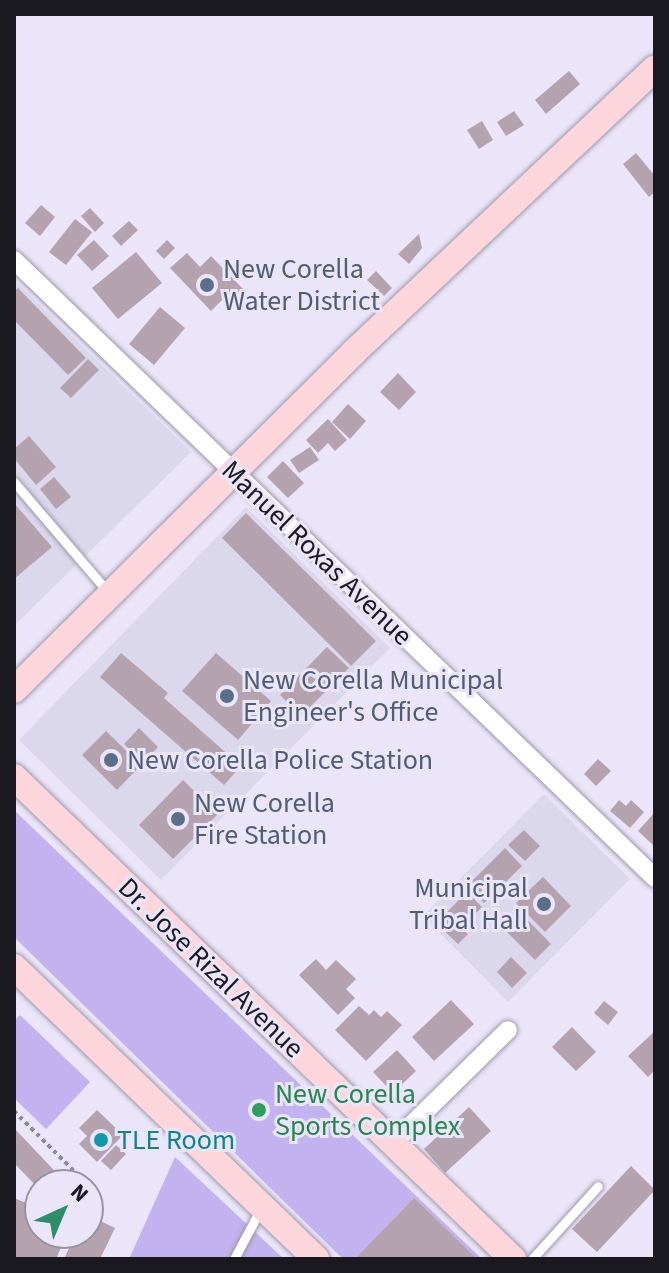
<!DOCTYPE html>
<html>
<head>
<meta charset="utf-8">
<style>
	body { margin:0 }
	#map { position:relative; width:669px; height:1273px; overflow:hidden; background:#eae5f8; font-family:"Source Sans 3",sans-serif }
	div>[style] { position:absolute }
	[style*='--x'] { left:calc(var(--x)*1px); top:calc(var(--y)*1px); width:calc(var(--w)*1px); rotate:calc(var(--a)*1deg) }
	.commercial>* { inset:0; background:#dbd7ed }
	.green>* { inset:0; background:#c2b2ef }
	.building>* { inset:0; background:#b4a3af }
	.path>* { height:4px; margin-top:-2px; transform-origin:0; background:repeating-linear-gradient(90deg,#8d8a97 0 4px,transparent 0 8px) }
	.roads { filter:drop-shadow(0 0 2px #9d99aa) drop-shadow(0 0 2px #9d99aa) }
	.lane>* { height:9px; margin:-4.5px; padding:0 4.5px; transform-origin:4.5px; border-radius:4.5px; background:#fff }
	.street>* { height:18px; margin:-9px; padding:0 9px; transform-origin:9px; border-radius:9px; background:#fff }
	.secondary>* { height:26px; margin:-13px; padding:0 13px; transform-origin:13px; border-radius:13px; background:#fdd6db }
	.dots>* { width:22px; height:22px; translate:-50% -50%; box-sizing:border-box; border:4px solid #eae5f8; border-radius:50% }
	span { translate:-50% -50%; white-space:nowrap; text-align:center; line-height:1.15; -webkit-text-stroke:6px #eae5f8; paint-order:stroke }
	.service-label { font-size:28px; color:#4e5e75 }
	.left { translate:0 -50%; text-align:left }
	.right { translate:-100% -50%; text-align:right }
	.street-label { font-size:28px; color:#1b1920 }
	.leisure-label { font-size:28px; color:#27864d }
	.culture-label { font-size:28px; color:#0d838f }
	.frame { position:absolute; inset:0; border:16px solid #1b1920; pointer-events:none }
	.north { position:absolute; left:24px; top:1169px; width:80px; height:80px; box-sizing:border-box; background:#eae5f8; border:2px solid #9793a2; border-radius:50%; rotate:44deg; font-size:22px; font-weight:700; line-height:32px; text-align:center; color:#1b1920 }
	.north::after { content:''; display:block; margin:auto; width:28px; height:36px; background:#2b8e68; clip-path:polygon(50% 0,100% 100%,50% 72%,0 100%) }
</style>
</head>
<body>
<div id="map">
	<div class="commercial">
		<div style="clip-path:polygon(14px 280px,191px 452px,14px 626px)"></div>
		<div style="clip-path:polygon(246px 507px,390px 648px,161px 880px,19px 740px)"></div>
		<div style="clip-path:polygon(544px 794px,630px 879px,508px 1002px,423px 916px)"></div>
	</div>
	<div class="green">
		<div style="clip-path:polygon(14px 810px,482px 1259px,343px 1259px,14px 937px)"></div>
		<div style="clip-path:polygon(20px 1015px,90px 1082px,46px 1129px,14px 1098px,14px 1021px)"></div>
		<div style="clip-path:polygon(175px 1157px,284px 1259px,129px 1259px)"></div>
	</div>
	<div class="building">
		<div style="clip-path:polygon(569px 71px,580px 84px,546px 114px,535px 100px)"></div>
		<div style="clip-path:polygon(514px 111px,524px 125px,506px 136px,497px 122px)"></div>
		<div style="clip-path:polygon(482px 121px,493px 140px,479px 149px,467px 130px)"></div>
		<div style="clip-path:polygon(636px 153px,655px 176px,655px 192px,649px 197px,623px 164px)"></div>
		<div style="clip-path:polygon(41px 205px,55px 217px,40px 236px,25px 223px)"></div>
		<div style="clip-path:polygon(90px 208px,104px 223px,95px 232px,81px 216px)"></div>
		<div style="clip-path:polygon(75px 219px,92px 232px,66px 265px,49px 252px)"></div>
		<div style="clip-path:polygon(129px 221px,138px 230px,121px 246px,112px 236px)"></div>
		<div style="clip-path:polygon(419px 234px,422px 248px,409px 264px,398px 254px)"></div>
		<div style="clip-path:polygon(94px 240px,109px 256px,92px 271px,77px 255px)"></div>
		<div style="clip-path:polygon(167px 240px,175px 248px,164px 259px,156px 251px)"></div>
		<div style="clip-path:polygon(136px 252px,162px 283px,118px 319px,92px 288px)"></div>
		<div style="clip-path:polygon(187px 253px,200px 267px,211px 256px,247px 293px,239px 301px,230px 292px,211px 311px,170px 268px)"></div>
		<div style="clip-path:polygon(376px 271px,392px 288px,384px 296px,367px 280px)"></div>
		<div style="clip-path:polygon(18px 288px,86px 358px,68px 375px,14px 320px,14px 292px)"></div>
		<div style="clip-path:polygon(160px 307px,185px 328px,154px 365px,129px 344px)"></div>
		<div style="clip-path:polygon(88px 359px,99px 370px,71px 398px,60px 388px)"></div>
		<div style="clip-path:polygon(398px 373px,416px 392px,399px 410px,380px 392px)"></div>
		<div style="clip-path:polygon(348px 404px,366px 421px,350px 439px,332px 422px)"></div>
		<div style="clip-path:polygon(328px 419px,347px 440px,335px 451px,328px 443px,318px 453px,306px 440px)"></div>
		<div style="clip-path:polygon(29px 436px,56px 467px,36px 485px,14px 458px,14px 449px)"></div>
		<div style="clip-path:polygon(310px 447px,319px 460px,299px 473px,290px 460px)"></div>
		<div style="clip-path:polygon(283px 461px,304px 483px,288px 498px,267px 477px)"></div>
		<div style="clip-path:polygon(54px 477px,71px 497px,56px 509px,40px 489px)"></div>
		<div style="clip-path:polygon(14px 503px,52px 547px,14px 579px)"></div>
		<div style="clip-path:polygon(246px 513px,376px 641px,351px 666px,222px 538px)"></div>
		<div style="clip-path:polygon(327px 647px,349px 668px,301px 716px,280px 695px)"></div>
		<div style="clip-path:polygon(121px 653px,168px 693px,164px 698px,241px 766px,224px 785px,100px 677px)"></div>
		<div style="clip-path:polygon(216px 653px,271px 701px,238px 740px,182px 691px)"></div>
		<div style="clip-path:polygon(139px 728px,158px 747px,143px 763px,124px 744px)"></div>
		<div style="clip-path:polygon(106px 731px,141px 765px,117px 790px,82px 755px)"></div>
		<div style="clip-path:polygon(598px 759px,611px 771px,596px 786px,584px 774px)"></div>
		<div style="clip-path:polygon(183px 780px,218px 814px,173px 859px,139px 825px)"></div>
		<div style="clip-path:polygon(619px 800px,626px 806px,631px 800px,644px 812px,630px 828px,610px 811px)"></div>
		<div style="clip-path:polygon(655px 812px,655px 843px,653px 845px,638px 831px)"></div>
		<div style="clip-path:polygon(524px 830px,540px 846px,525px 861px,508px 845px)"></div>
		<div style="clip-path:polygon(505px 848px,522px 866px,484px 903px,467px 886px)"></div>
		<div style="clip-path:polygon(543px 877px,571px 906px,545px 932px,516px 903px)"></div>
		<div style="clip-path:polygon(467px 892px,482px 907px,461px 928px,468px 934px,458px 944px,436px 923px)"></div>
		<div style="clip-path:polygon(518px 910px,551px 944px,535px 960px,502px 927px)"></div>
		<div style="clip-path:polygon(511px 957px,527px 973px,512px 988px,497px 972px)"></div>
		<div style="clip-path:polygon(316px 959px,326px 970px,336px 960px,356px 979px,346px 989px,355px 998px,338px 1015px,299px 975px)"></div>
		<div style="clip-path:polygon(451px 1000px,474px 1024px,434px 1061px,412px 1037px)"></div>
		<div style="clip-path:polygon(604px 1001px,618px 1012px,608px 1025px,594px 1013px)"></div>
		<div style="clip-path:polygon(359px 1006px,369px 1015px,374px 1010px,381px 1017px,387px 1011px,402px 1025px,366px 1061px,335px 1030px)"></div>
		<div style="clip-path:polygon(572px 1027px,596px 1052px,576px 1071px,552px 1047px)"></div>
		<div style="clip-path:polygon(655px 1031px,655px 1070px,648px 1077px,628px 1056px)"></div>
		<div style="clip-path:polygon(397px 1050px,416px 1071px,393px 1093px,373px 1072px)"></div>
		<div style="clip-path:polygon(469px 1107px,491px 1131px,445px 1173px,424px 1149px)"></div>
		<div style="clip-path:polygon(97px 1110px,123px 1135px,97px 1162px,79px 1144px,87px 1136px,79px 1128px)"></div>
		<div style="clip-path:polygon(14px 1128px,68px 1185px,40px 1185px,40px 1190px,14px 1163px)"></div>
		<div style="clip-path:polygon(116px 1145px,126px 1154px,111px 1170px,101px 1161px)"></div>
		<div style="clip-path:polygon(631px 1166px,655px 1190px,597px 1252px,572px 1229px)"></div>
		<div style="clip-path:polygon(14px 1198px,40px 1209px,40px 1233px,67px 1233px,56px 1259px,14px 1259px)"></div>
		<div style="clip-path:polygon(414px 1198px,477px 1259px,355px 1259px)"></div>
		<div style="clip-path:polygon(88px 1215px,115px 1228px,100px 1259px,64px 1259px,76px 1233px,88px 1233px)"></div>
	</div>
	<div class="path">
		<div style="--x:14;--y:1111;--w:85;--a:45"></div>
	</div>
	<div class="roads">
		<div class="lane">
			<div style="--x:14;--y:482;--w:145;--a:49.5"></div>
			<div style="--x:234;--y:1259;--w:55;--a:-62"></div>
			<div style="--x:532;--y:1259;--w:98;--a:-47.9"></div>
		</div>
		<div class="street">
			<div style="--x:14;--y:260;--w:890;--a:43.95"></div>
			<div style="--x:393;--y:1143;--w:161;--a:-44.5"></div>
		</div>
		<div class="secondary">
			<div style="--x:14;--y:690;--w:481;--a:-44.8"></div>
			<div style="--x:355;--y:351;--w:412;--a:-43.3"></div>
			<div style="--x:14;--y:777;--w:694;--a:44.01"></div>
			<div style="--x:14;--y:967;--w:420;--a:44"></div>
		</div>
	</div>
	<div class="dots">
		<div style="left:207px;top:285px;background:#5c6f8a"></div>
		<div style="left:227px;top:696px;background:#5c6f8a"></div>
		<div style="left:111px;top:760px;background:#5c6f8a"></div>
		<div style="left:178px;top:819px;background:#5c6f8a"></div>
		<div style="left:544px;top:904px;background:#5c6f8a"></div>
		<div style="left:259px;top:1110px;background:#2e9e5b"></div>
		<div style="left:101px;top:1140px;background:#0f9aa8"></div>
	</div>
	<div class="service-label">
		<span class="left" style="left:223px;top:285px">New Corella<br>Water District</span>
		<span class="left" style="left:243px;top:696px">New Corella Municipal<br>Engineer's Office</span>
		<span class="left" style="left:127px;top:760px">New Corella Police Station</span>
		<span class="left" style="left:194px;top:819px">New Corella<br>Fire Station</span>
		<span class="right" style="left:528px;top:904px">Municipal<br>Tribal Hall</span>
	</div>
	<div class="street-label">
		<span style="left:317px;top:553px;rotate:44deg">Manuel Roxas Avenue</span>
		<span style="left:211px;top:968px;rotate:44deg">Dr. Jose Rizal Avenue</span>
	</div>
	<div class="leisure-label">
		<span class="left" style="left:275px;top:1110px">New Corella<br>Sports Complex</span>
	</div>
	<div class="culture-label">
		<span class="left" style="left:117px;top:1140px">TLE Room</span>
	</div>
	<div class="frame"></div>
	<div class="north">N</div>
</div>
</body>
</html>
